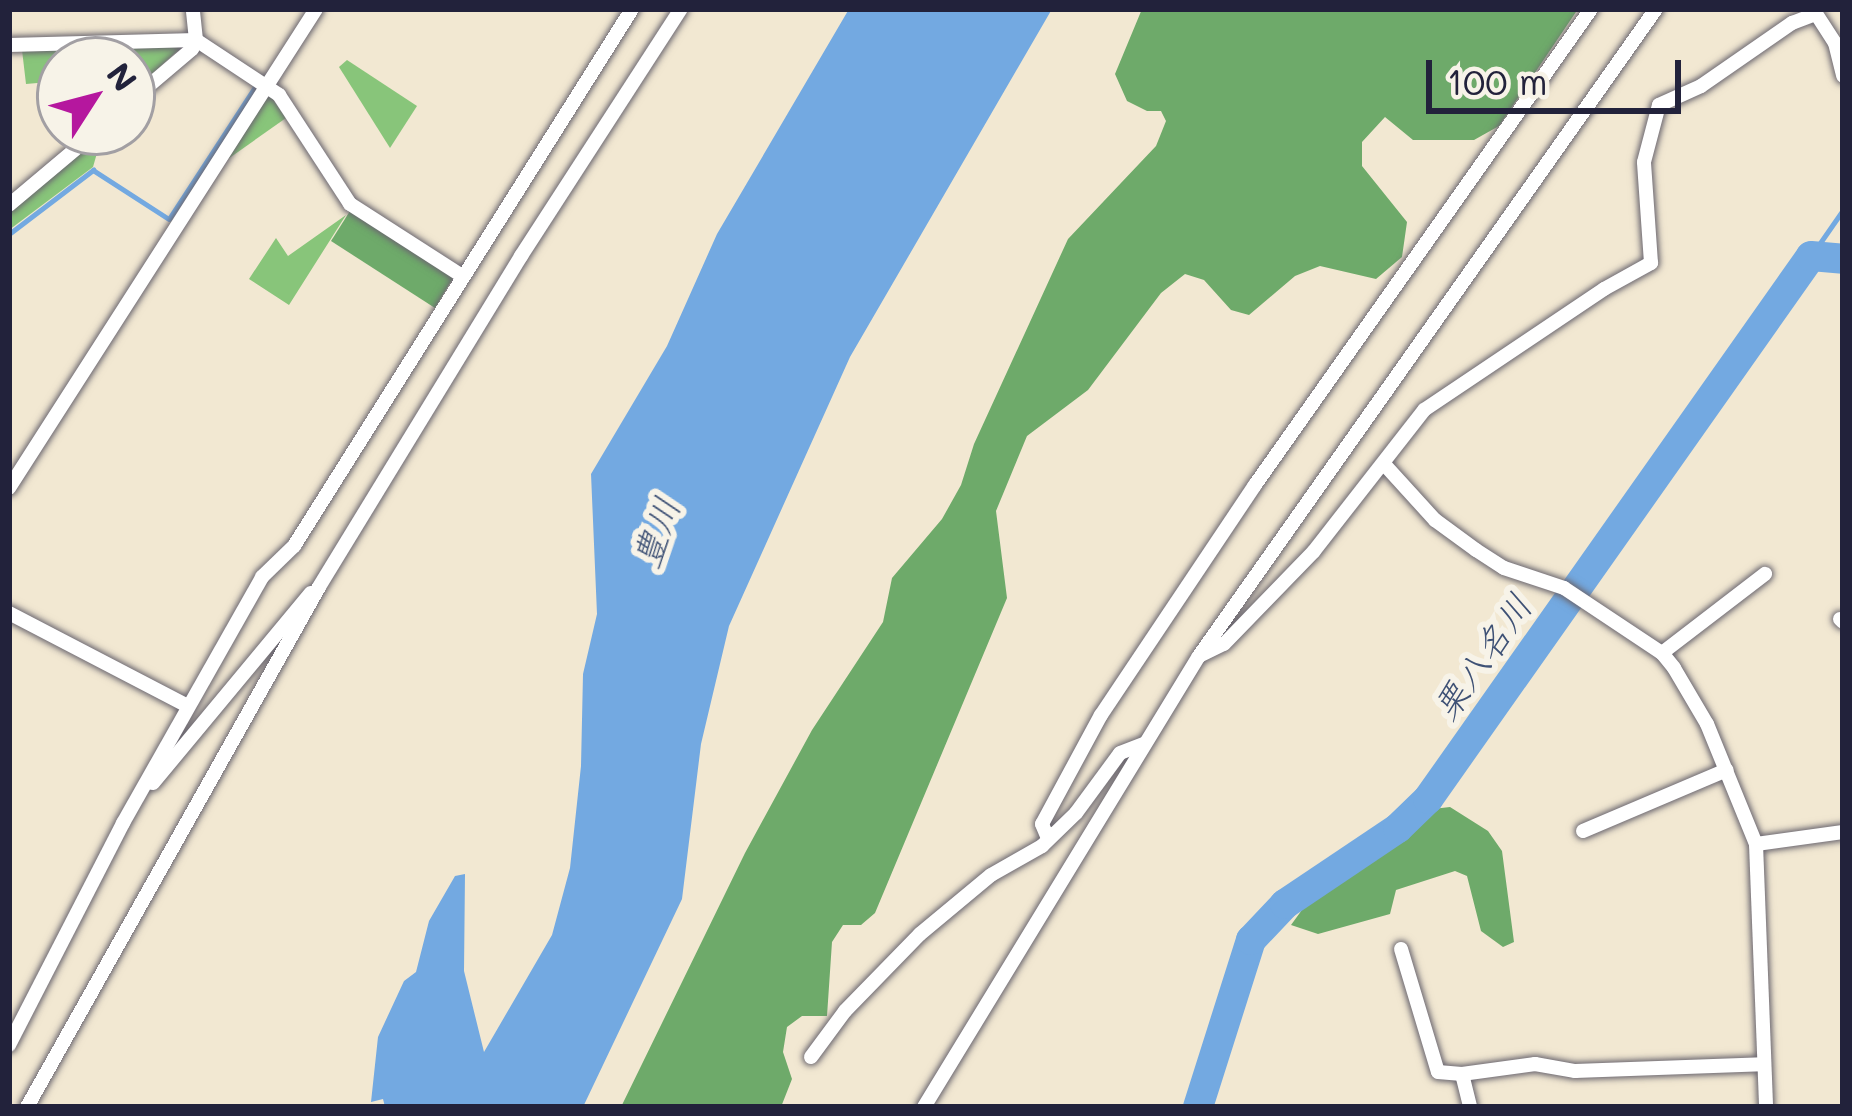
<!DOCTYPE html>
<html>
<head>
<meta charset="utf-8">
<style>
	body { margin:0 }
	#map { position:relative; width:1852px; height:1116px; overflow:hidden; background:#f2e8d2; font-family:Mali,"Klee One",sans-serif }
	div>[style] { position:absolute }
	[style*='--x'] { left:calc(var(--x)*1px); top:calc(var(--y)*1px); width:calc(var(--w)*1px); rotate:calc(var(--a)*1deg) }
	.green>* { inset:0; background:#88c57a }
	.forest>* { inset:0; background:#6eaa6a }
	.water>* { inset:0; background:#73a9e1 }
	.stream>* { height:4.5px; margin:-2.25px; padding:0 2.25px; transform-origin:2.25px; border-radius:2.25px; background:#73a9e1 }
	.river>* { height:30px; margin:-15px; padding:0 15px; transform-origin:15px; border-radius:15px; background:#73a9e1 }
	.roads { filter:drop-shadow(0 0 3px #6b6770) drop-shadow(0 0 3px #6b6770) }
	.minor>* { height:14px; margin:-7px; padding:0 7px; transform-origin:7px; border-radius:7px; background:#fff }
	span { translate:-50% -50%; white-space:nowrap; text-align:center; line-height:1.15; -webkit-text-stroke:12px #f7f3e8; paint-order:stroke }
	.water-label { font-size:36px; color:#3e5175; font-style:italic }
	.frame { position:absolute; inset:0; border:12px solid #22223b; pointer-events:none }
	.north { position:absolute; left:36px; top:36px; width:120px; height:120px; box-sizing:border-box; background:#f7f3e8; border:3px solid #a29fa3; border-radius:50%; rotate:54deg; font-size:33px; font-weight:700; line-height:48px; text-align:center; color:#22223b }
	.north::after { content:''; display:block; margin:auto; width:42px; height:54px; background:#b5179e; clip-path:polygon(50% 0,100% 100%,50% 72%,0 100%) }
	.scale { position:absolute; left:1426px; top:60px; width:255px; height:54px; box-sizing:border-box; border:6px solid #22223b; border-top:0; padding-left:15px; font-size:36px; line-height:42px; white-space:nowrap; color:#22223b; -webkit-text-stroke:9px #f7f3e8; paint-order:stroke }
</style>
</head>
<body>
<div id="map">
	<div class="green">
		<div style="clip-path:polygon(185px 44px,132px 92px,132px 60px,60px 60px,60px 81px,26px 84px,22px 50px)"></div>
		<div style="clip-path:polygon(347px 60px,417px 106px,390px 148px,339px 67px)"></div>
		<div style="clip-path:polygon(269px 94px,286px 118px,228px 159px)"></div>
		<div style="clip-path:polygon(103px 132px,93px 167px,9px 230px,9px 211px)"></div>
		<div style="clip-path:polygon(346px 215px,289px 305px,249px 279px,276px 238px,288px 256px)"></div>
	</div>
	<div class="forest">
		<div style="clip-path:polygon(1142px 9px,1578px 9px,1499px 126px,1474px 140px,1413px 140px,1385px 117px,1362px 142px,1362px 166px,1407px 222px,1402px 257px,1376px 279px,1320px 266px,1295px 276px,1249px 315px,1231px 310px,1204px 280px,1185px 274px,1161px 293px,1088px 390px,1027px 436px,996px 511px,1007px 598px,875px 913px,861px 925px,843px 925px,832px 942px,827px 1016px,802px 1016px,787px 1027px,783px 1052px,792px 1079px,781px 1107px,621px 1107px,745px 853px,812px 730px,883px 622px,892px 578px,942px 519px,961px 485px,974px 444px,1068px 239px,1156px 146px,1166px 121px,1161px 111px,1147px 111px,1127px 101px,1115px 74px)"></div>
		<div style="clip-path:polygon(350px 211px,453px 278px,435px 308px,331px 241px)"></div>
		<div style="clip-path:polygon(1450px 807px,1488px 831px,1502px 851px,1514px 942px,1503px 947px,1481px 931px,1467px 876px,1455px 871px,1396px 890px,1390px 914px,1318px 934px,1291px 925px,1307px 903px,1410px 833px,1433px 809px)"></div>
	</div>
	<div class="water">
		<div style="clip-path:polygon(849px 9px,1052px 9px,850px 357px,729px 626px,701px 744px,682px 899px,583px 1107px,385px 1107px,383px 1099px,371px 1102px,378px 1037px,404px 981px,416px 972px,429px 921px,455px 876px,465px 874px,464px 971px,484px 1052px,552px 935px,570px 868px,581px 766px,583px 674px,597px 614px,591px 474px,667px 346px,717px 234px)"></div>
	</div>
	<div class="stream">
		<div style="--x:9;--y:234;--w:106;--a:-37.3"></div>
		<div style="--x:93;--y:170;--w:90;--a:32.8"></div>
		<div style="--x:169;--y:219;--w:158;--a:-56.9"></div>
		<div style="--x:1811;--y:256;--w:56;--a:-55.2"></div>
	</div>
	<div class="river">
		<div style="--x:1198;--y:1107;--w:175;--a:-72.4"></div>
		<div style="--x:1251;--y:940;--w:50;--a:-46.6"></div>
		<div style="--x:1285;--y:904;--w:136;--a:-33.9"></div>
		<div style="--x:1398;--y:828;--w:42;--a:-44"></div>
		<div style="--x:1428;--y:799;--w:664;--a:-54.8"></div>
		<div style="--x:1811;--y:256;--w:32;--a:5"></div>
	</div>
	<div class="roads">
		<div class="minor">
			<div style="--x:1813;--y:9;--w:40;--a:57.1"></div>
			<div style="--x:1835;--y:43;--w:34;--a:76"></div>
			<div style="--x:9;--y:45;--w:187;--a:-1.5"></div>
			<div style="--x:196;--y:40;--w:100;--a:33.5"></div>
			<div style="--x:279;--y:95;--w:130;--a:56.9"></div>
			<div style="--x:350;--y:204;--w:133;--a:32.7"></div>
			<div style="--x:132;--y:100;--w:79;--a:-40.4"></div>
			<div style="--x:192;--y:49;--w:10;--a:-66"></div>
			<div style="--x:196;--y:40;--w:31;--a:-96"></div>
			<div style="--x:9;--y:205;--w:114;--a:-40"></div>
			<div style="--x:1384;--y:464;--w:76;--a:47.7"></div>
			<div style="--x:1435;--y:520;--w:51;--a:36.2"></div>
			<div style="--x:1476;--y:550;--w:33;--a:33"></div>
			<div style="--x:1504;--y:568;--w:63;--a:18.4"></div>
			<div style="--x:1564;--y:588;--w:118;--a:33.6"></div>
			<div style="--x:1662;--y:653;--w:19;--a:51"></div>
			<div style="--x:1674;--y:668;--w:65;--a:59.5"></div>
			<div style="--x:1707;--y:724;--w:130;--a:67.8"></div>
			<div style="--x:1756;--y:844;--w:263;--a:87.8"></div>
			<div style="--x:9;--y:488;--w:569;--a:-57.34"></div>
			<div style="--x:9;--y:613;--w:202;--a:27.5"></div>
			<div style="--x:1840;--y:619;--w:4;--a:45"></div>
			<div style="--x:1662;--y:653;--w:130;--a:-37.5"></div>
			<div style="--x:1201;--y:655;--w:25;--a:-26"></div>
			<div style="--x:1224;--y:644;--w:129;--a:-45.9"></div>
			<div style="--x:1314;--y:551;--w:179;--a:-52"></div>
			<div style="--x:1424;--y:410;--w:217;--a:-33.9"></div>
			<div style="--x:1604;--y:289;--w:54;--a:-29"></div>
			<div style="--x:1651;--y:263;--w:101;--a:-94"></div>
			<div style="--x:1644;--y:162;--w:59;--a:-75.3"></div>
			<div style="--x:1659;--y:105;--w:46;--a:-24.3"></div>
			<div style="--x:1701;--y:86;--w:111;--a:-34.7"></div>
			<div style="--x:1792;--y:23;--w:26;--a:-21"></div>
			<div style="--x:153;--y:783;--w:247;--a:-50.3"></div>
			<div style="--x:1583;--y:831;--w:156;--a:-23"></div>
			<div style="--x:1053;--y:834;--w:6;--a:162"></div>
			<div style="--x:1047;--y:836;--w:13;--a:-113"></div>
			<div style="--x:1042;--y:824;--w:124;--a:-61.6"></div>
			<div style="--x:1101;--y:715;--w:277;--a:-56.2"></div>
			<div style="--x:1255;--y:485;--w:583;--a:-54.78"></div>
			<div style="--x:1756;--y:844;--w:88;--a:-7.9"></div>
			<div style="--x:1401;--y:949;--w:128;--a:73.3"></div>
			<div style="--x:1438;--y:1072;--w:24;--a:5"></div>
			<div style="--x:1462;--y:1074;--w:74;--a:-7.8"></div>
			<div style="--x:1535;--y:1064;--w:41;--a:9.9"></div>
			<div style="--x:1575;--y:1071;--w:187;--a:-2.1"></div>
			<div style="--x:9;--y:1045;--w:250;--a:-62.8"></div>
			<div style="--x:123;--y:823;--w:283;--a:-60.5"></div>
			<div style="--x:262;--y:577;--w:45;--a:-44.1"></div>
			<div style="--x:294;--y:546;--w:635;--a:-57.81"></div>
			<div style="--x:811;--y:1057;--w:57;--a:-53.5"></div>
			<div style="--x:845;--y:1011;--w:107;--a:-45.8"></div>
			<div style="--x:920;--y:934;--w:92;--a:-39.7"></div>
			<div style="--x:991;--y:875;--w:59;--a:-29.6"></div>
			<div style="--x:1042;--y:846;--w:47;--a:-44.1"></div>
			<div style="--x:1076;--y:813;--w:74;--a:-53.7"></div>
			<div style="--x:1120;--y:753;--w:25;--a:-21"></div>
			<div style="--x:1462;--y:1074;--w:34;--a:76"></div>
			<div style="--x:27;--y:1107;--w:596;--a:-60.68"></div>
			<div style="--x:319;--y:587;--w:388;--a:-58.6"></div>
			<div style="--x:521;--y:256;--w:294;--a:-57.1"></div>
			<div style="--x:924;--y:1107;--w:528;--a:-58.63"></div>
			<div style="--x:1199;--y:656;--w:792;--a:-54.77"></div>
		</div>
	</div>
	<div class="water-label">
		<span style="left:655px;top:532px;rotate:-70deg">豊川</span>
		<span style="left:1481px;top:656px;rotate:-55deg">栗八名川</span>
	</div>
	<div class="frame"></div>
	<div class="north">N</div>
	<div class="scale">100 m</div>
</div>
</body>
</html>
